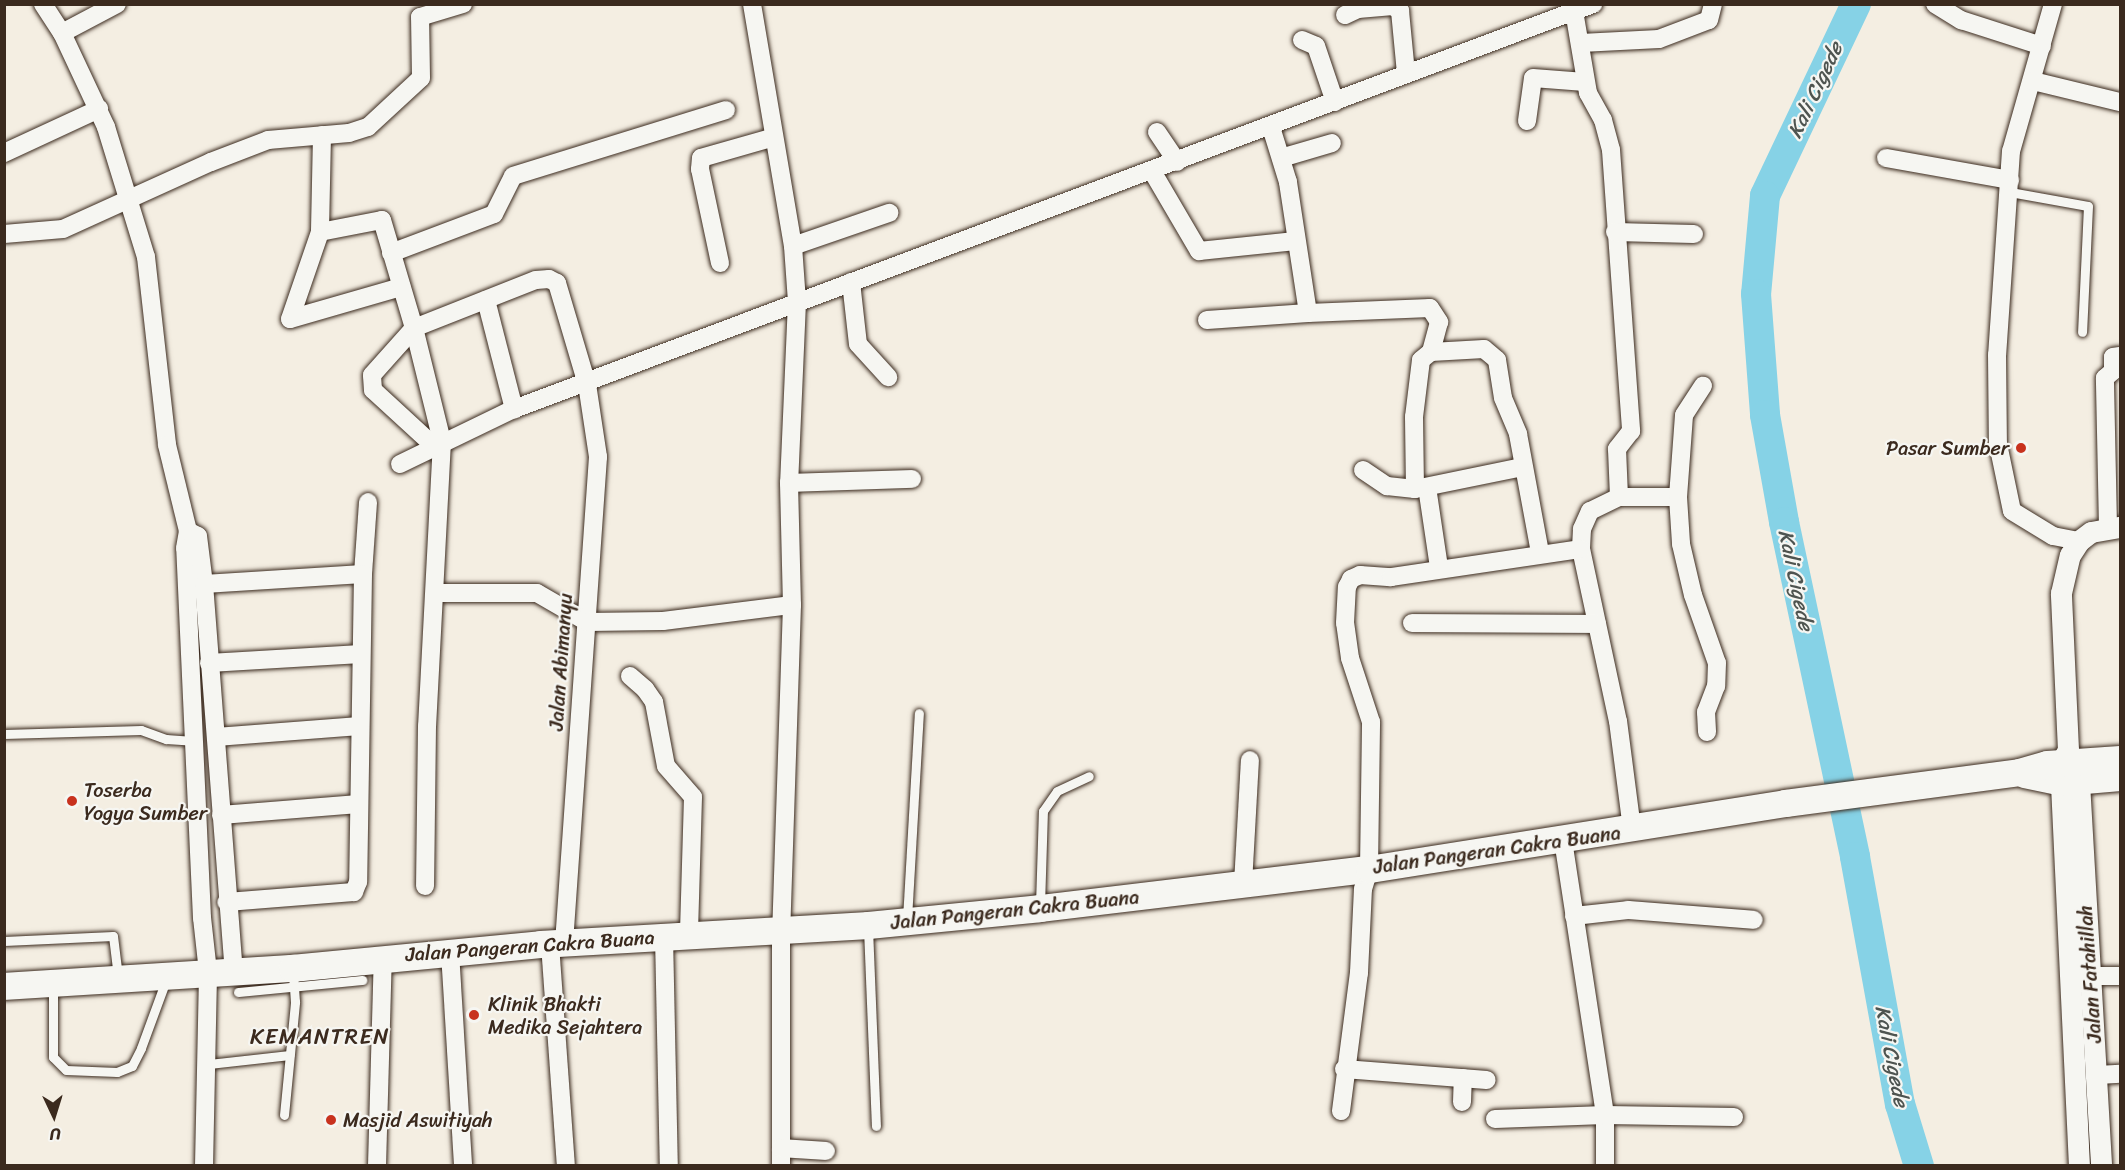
<!DOCTYPE html>
<html>
<head>
<meta charset="utf-8">
<style>
	body { margin:0 }
	#map { position:relative; width:2125px; height:1170px; overflow:hidden; background:#f4eee2; font-family:Sriracha,sans-serif }
	div>[style] { position:absolute }
	[style*='--x'] { left:calc(var(--x)*1px); top:calc(var(--y)*1px); width:calc(var(--w)*1px); rotate:calc(var(--a)*1deg) }
	.river>* { height:30px; margin:-15px; padding:0 15px; transform-origin:15px; border-radius:15px; background:#86d2e6 }
	.roads { filter:drop-shadow(0 0 2px #3b2a1e) drop-shadow(0 0 2px #3b2a1e) }
	.service>* { height:9px; margin:-4.5px; padding:0 4.5px; transform-origin:4.5px; border-radius:4.5px; background:#f6f6f2 }
	.minor>* { height:18px; margin:-9px; padding:0 9px; transform-origin:9px; border-radius:9px; background:#f6f6f2 }
	.tertiary>* { height:21px; margin:-10.5px; padding:0 10.5px; transform-origin:10.5px; border-radius:10.5px; background:#f6f6f2 }
	.primary>* { height:27px; margin:-13.5px; padding:0 13.5px; transform-origin:13.5px; border-radius:13.5px; background:#f6f6f2 }
	.dots>* { width:16px; height:16px; translate:-50% -50%; box-sizing:border-box; border:3px solid #f6f6f2; border-radius:50% }
	span { translate:-50% -50%; white-space:nowrap; text-align:center; line-height:1.15; -webkit-text-stroke:4.5px #f6f6f2; paint-order:stroke }
	.poi-label { font-size:20px; color:#3b2a1e }
	.right { translate:-100% -50%; text-align:right }
	.left { translate:0 -50%; text-align:left }
	.street-label { font-size:20px; color:#3b2a1e }
	.water-label { font-size:21px; color:#4e5450; font-style:italic }
	.quarter-label { font-size:22px; color:#3b2a1e; letter-spacing:1.5px }
	.frame { position:absolute; inset:0; border:6px solid #3b2a1e; pointer-events:none }
	.north { position:absolute; left:24px; top:1086px; width:60px; height:60px; -webkit-text-stroke:4px #f6f6f2; paint-order:stroke; rotate:176deg; font-size:16px; font-weight:700; line-height:24px; text-align:center; color:#3b2a1e }
	.north::after { content:''; display:block; margin:auto; width:21px; height:27px; background:#3b2a1e; clip-path:polygon(50% 0,100% 100%,50% 72%,0 100%) }
</style>
</head>
<body>
<div id="map">
	<div class="river">
		<div style="--x:1856;--y:4;--w:212;--a:115.4"></div>
		<div style="--x:1765;--y:196;--w:98;--a:95.2"></div>
		<div style="--x:1756;--y:294;--w:121;--a:85.7"></div>
		<div style="--x:1765;--y:415;--w:109;--a:79.9"></div>
		<div style="--x:1784;--y:522;--w:342;--a:78"></div>
		<div style="--x:1855;--y:857;--w:251;--a:79.7"></div>
		<div style="--x:1900;--y:1104;--w:65;--a:73"></div>
	</div>
	<div class="roads">
		<div class="service">
			<div style="--x:2010;--y:192;--w:79;--a:10.2"></div>
			<div style="--x:2088;--y:206;--w:126;--a:92.7"></div>
			<div style="--x:4;--y:734;--w:137;--a:-1.7"></div>
			<div style="--x:141;--y:730;--w:27;--a:20"></div>
			<div style="--x:166;--y:739;--w:27;--a:4"></div>
			<div style="--x:1040;--y:905;--w:94;--a:-88.2"></div>
			<div style="--x:1043;--y:811;--w:24;--a:-55"></div>
			<div style="--x:1057;--y:791;--w:35;--a:-25"></div>
			<div style="--x:907;--y:919;--w:206;--a:-86.7"></div>
			<div style="--x:868;--y:928;--w:198;--a:87.7"></div>
			<div style="--x:4;--y:941;--w:109;--a:-2.6"></div>
			<div style="--x:113;--y:936;--w:41;--a:83"></div>
			<div style="--x:53;--y:985;--w:72;--a:90"></div>
			<div style="--x:53;--y:1057;--w:18;--a:45"></div>
			<div style="--x:66;--y:1070;--w:51;--a:2.2"></div>
			<div style="--x:117;--y:1072;--w:16;--a:-22"></div>
			<div style="--x:132;--y:1066;--w:20;--a:-63"></div>
			<div style="--x:141;--y:1048;--w:72;--a:-69.8"></div>
			<div style="--x:238;--y:992;--w:125;--a:-5.5"></div>
			<div style="--x:209;--y:1064;--w:81;--a:-6.4"></div>
			<div style="--x:284;--y:1115;--w:114;--a:-84.4"></div>
			<div style="--x:295;--y:1002;--w:32;--a:-94"></div>
		</div>
		<div class="minor">
			<div style="--x:43;--y:4;--w:35;--a:57"></div>
			<div style="--x:62;--y:33;--w:104;--a:64.9"></div>
			<div style="--x:106;--y:127;--w:136;--a:72.9"></div>
			<div style="--x:146;--y:257;--w:189;--a:83.6"></div>
			<div style="--x:167;--y:445;--w:89;--a:76.3"></div>
			<div style="--x:752;--y:4;--w:245;--a:80.4"></div>
			<div style="--x:793;--y:246;--w:56;--a:85.9"></div>
			<div style="--x:797;--y:302;--w:181;--a:92.5"></div>
			<div style="--x:789;--y:483;--w:122;--a:88.6"></div>
			<div style="--x:792;--y:605;--w:324;--a:91.9"></div>
			<div style="--x:781;--y:929;--w:237;--a:90"></div>
			<div style="--x:1935;--y:4;--w:31;--a:32"></div>
			<div style="--x:1961;--y:20;--w:85;--a:17.8"></div>
			<div style="--x:2053;--y:4;--w:153;--a:105.9"></div>
			<div style="--x:2011;--y:151;--w:204;--a:93.9"></div>
			<div style="--x:1997;--y:355;--w:89;--a:89.4"></div>
			<div style="--x:1998;--y:444;--w:68;--a:78.2"></div>
			<div style="--x:2012;--y:511;--w:48;--a:31.4"></div>
			<div style="--x:2053;--y:536;--w:26;--a:11"></div>
			<div style="--x:1574;--y:11;--w:83;--a:80.3"></div>
			<div style="--x:1588;--y:93;--w:31;--a:61"></div>
			<div style="--x:1603;--y:120;--w:31;--a:75"></div>
			<div style="--x:1611;--y:150;--w:282;--a:85.9"></div>
			<div style="--x:1631;--y:431;--w:23;--a:128"></div>
			<div style="--x:1617;--y:449;--w:48;--a:87.6"></div>
			<div style="--x:1619;--y:497;--w:32;--a:154"></div>
			<div style="--x:1590;--y:511;--w:20;--a:114"></div>
			<div style="--x:1582;--y:529;--w:20;--a:93"></div>
			<div style="--x:1581;--y:549;--w:176;--a:77.9"></div>
			<div style="--x:1618;--y:721;--w:109;--a:82.6"></div>
			<div style="--x:1345;--y:15;--w:14;--a:-25"></div>
			<div style="--x:1358;--y:9;--w:35;--a:-5"></div>
			<div style="--x:1393;--y:6;--w:9;--a:36"></div>
			<div style="--x:1400;--y:11;--w:62;--a:84.5"></div>
			<div style="--x:62;--y:33;--w:62;--a:-27.8"></div>
			<div style="--x:1302;--y:40;--w:15;--a:23"></div>
			<div style="--x:1316;--y:46;--w:59;--a:71.3"></div>
			<div style="--x:1581;--y:43;--w:78;--a:-2.9"></div>
			<div style="--x:1659;--y:39;--w:53;--a:-20.8"></div>
			<div style="--x:1709;--y:20;--w:16;--a:-76"></div>
			<div style="--x:2033;--y:81;--w:89;--a:13.6"></div>
			<div style="--x:1527;--y:121;--w:43;--a:-82.1"></div>
			<div style="--x:1533;--y:78;--w:52;--a:4.4"></div>
			<div style="--x:1157;--y:132;--w:36;--a:56"></div>
			<div style="--x:322;--y:135;--w:97;--a:91.2"></div>
			<div style="--x:320;--y:232;--w:92;--a:109"></div>
			<div style="--x:290;--y:319;--w:116;--a:-16.1"></div>
			<div style="--x:4;--y:153;--w:105;--a:-24.9"></div>
			<div style="--x:1281;--y:158;--w:53;--a:-16.4"></div>
			<div style="--x:1886;--y:158;--w:126;--a:10.1"></div>
			<div style="--x:1152;--y:171;--w:93;--a:59.6"></div>
			<div style="--x:1199;--y:251;--w:97;--a:-5.9"></div>
			<div style="--x:320;--y:232;--w:63;--a:-11"></div>
			<div style="--x:382;--y:220;--w:113;--a:73.5"></div>
			<div style="--x:414;--y:328;--w:116;--a:76.1"></div>
			<div style="--x:442;--y:441;--w:285;--a:93"></div>
			<div style="--x:427;--y:726;--w:160;--a:90.7"></div>
			<div style="--x:1615;--y:232;--w:79;--a:1.5"></div>
			<div style="--x:4;--y:234;--w:59;--a:-4.8"></div>
			<div style="--x:63;--y:229;--w:162;--a:-24.4"></div>
			<div style="--x:211;--y:162;--w:61;--a:-21.1"></div>
			<div style="--x:268;--y:140;--w:81;--a:-4.9"></div>
			<div style="--x:349;--y:133;--w:20;--a:-18"></div>
			<div style="--x:368;--y:127;--w:72;--a:-42.8"></div>
			<div style="--x:421;--y:78;--w:61;--a:-90.9"></div>
			<div style="--x:420;--y:17;--w:45;--a:-16.8"></div>
			<div style="--x:793;--y:246;--w:102;--a:-19"></div>
			<div style="--x:391;--y:253;--w:110;--a:-20.7"></div>
			<div style="--x:494;--y:214;--w:42;--a:-63.4"></div>
			<div style="--x:513;--y:176;--w:223;--a:-17.2"></div>
			<div style="--x:720;--y:263;--w:96;--a:-102"></div>
			<div style="--x:700;--y:169;--w:11;--a:-85"></div>
			<div style="--x:701;--y:158;--w:76;--a:-16"></div>
			<div style="--x:851;--y:282;--w:62;--a:83.6"></div>
			<div style="--x:858;--y:344;--w:45;--a:47.7"></div>
			<div style="--x:486;--y:300;--w:113;--a:75.6"></div>
			<div style="--x:1308;--y:313;--w:122;--a:-2.3"></div>
			<div style="--x:1430;--y:308;--w:17;--a:57"></div>
			<div style="--x:1439;--y:322;--w:31;--a:105"></div>
			<div style="--x:1207;--y:320;--w:101;--a:-4"></div>
			<div style="--x:1308;--y:313;--w:133;--a:-98.7"></div>
			<div style="--x:1288;--y:182;--w:58;--a:-107.2"></div>
			<div style="--x:434;--y:446;--w:83;--a:-137.4"></div>
			<div style="--x:373;--y:390;--w:15;--a:-94"></div>
			<div style="--x:372;--y:375;--w:63;--a:-48.2"></div>
			<div style="--x:414;--y:328;--w:131;--a:-21.5"></div>
			<div style="--x:536;--y:280;--w:13;--a:-4"></div>
			<div style="--x:549;--y:279;--w:9;--a:27"></div>
			<div style="--x:557;--y:283;--w:105;--a:73.5"></div>
			<div style="--x:587;--y:384;--w:74;--a:81.4"></div>
			<div style="--x:598;--y:457;--w:487;--a:94"></div>
			<div style="--x:400;--y:464;--w:127;--a:-25.8"></div>
			<div style="--x:514;--y:409;--w:1153;--a:-20.57"></div>
			<div style="--x:1363;--y:470;--w:29;--a:34"></div>
			<div style="--x:1387;--y:486;--w:28;--a:6"></div>
			<div style="--x:1415;--y:489;--w:109;--a:-11.6"></div>
			<div style="--x:789;--y:483;--w:123;--a:-1.9"></div>
			<div style="--x:1427;--y:487;--w:81;--a:81.5"></div>
			<div style="--x:1415;--y:489;--w:72;--a:-90.8"></div>
			<div style="--x:1414;--y:417;--w:57;--a:-83"></div>
			<div style="--x:1421;--y:360;--w:13;--a:-39"></div>
			<div style="--x:1431;--y:352;--w:53;--a:-3.2"></div>
			<div style="--x:1484;--y:349;--w:17;--a:40"></div>
			<div style="--x:1497;--y:360;--w:38;--a:81"></div>
			<div style="--x:1503;--y:398;--w:39;--a:67"></div>
			<div style="--x:1518;--y:434;--w:121;--a:79.5"></div>
			<div style="--x:1619;--y:497;--w:59;--a:0"></div>
			<div style="--x:1678;--y:497;--w:47;--a:86.3"></div>
			<div style="--x:1681;--y:544;--w:52;--a:76.8"></div>
			<div style="--x:1693;--y:595;--w:72;--a:70.6"></div>
			<div style="--x:1717;--y:663;--w:23;--a:92"></div>
			<div style="--x:1716;--y:686;--w:28;--a:111"></div>
			<div style="--x:1706;--y:712;--w:20;--a:87"></div>
			<div style="--x:1678;--y:497;--w:82;--a:-85.8"></div>
			<div style="--x:1684;--y:415;--w:35;--a:-57"></div>
			<div style="--x:2108;--y:527;--w:149;--a:-91.2"></div>
			<div style="--x:2105;--y:378;--w:11;--a:-41"></div>
			<div style="--x:2113;--y:371;--w:14;--a:-90"></div>
			<div style="--x:2113;--y:357;--w:7;--a:-8"></div>
			<div style="--x:363;--y:574;--w:72;--a:-86"></div>
			<div style="--x:204;--y:584;--w:159;--a:-3.6"></div>
			<div style="--x:363;--y:574;--w:308;--a:90.9"></div>
			<div style="--x:358;--y:882;--w:11;--a:112"></div>
			<div style="--x:354;--y:892;--w:128;--a:175.5"></div>
			<div style="--x:435;--y:593;--w:102;--a:0"></div>
			<div style="--x:537;--y:593;--w:58;--a:30.1"></div>
			<div style="--x:587;--y:622;--w:76;--a:-0.8"></div>
			<div style="--x:663;--y:621;--w:130;--a:-7.1"></div>
			<div style="--x:1412;--y:623;--w:185;--a:0.3"></div>
			<div style="--x:209;--y:663;--w:152;--a:-3.4"></div>
			<div style="--x:630;--y:676;--w:20;--a:41"></div>
			<div style="--x:645;--y:689;--w:16;--a:55"></div>
			<div style="--x:654;--y:702;--w:65;--a:79.4"></div>
			<div style="--x:666;--y:766;--w:41;--a:48.9"></div>
			<div style="--x:693;--y:797;--w:138;--a:91.7"></div>
			<div style="--x:216;--y:737;--w:144;--a:-4.4"></div>
			<div style="--x:221;--y:815;--w:138;--a:-4.6"></div>
			<div style="--x:1563;--y:840;--w:278;--a:81.3"></div>
			<div style="--x:1605;--y:1115;--w:51;--a:90"></div>
			<div style="--x:1243;--y:884;--w:124;--a:-86.8"></div>
			<div style="--x:1574;--y:916;--w:54;--a:-6.3"></div>
			<div style="--x:1628;--y:910;--w:126;--a:4.5"></div>
			<div style="--x:664;--y:936;--w:230;--a:88.8"></div>
			<div style="--x:550;--y:944;--w:223;--a:85.9"></div>
			<div style="--x:450;--y:952;--w:214;--a:86.5"></div>
			<div style="--x:2077;--y:976;--w:43;--a:0"></div>
			<div style="--x:1344;--y:1069;--w:143;--a:4.4"></div>
			<div style="--x:2098;--y:1075;--w:22;--a:-3"></div>
			<div style="--x:1462;--y:1102;--w:24;--a:-88"></div>
			<div style="--x:1341;--y:1111;--w:139;--a:-82.6"></div>
			<div style="--x:1359;--y:973;--w:84;--a:-87.3"></div>
			<div style="--x:1363;--y:889;--w:21;--a:-73"></div>
			<div style="--x:1369;--y:869;--w:147;--a:-89.2"></div>
			<div style="--x:1371;--y:722;--w:67;--a:-108.2"></div>
			<div style="--x:1350;--y:658;--w:35;--a:-98"></div>
			<div style="--x:1345;--y:623;--w:36;--a:-87"></div>
			<div style="--x:1347;--y:587;--w:9;--a:-63"></div>
			<div style="--x:1351;--y:579;--w:10;--a:-24"></div>
			<div style="--x:1360;--y:575;--w:31;--a:4"></div>
			<div style="--x:1391;--y:577;--w:192;--a:-8.4"></div>
			<div style="--x:1495;--y:1119;--w:110;--a:-2.1"></div>
			<div style="--x:1605;--y:1115;--w:129;--a:0.9"></div>
			<div style="--x:781;--y:1148;--w:45;--a:3.8"></div>
			<div style="--x:204;--y:1166;--w:194;--a:-88.8"></div>
			<div style="--x:208;--y:972;--w:54;--a:-96.3"></div>
			<div style="--x:202;--y:918;--w:370;--a:-92.6"></div>
			<div style="--x:185;--y:548;--w:17;--a:-80"></div>
			<div style="--x:188;--y:531;--w:11;--a:27"></div>
			<div style="--x:198;--y:536;--w:48;--a:82.9"></div>
			<div style="--x:204;--y:584;--w:387;--a:85.6"></div>
			<div style="--x:377;--y:1166;--w:209;--a:-88.4"></div>
		</div>
		<div class="tertiary">
			<div style="--x:2078;--y:765;--w:402;--a:86.7"></div>
			<div style="--x:2079;--y:1166;--w:403;--a:-92.7"></div>
			<div style="--x:2060;--y:763;--w:15;--a:-58"></div>
			<div style="--x:2068;--y:750;--w:157;--a:-92.6"></div>
			<div style="--x:2061;--y:593;--w:39;--a:-77"></div>
			<div style="--x:2070;--y:555;--w:17;--a:-57"></div>
			<div style="--x:2079;--y:541;--w:15;--a:-37"></div>
			<div style="--x:2091;--y:532;--w:29;--a:-10"></div>
		</div>
		<div class="primary">
			<div style="--x:2024;--y:774;--w:38;--a:12"></div>
			<div style="--x:2061;--y:782;--w:59;--a:-4.8"></div>
			<div style="--x:4;--y:986;--w:289;--a:-3.6"></div>
			<div style="--x:292;--y:968;--w:249;--a:-5.5"></div>
			<div style="--x:540;--y:944;--w:329;--a:-3.3"></div>
			<div style="--x:868;--y:925;--w:173;--a:-5.6"></div>
			<div style="--x:1040;--y:908;--w:331;--a:-6.8"></div>
			<div style="--x:1369;--y:869;--w:421;--a:-9"></div>
			<div style="--x:1785;--y:803;--w:236;--a:-7.5"></div>
			<div style="--x:2019;--y:772;--w:29;--a:-16"></div>
			<div style="--x:2047;--y:764;--w:73;--a:-3.9"></div>
		</div>
	</div>
	<div class="dots">
		<div style="left:2021px;top:448px;background:#c8321e"></div>
		<div style="left:72px;top:801px;background:#c8321e"></div>
		<div style="left:474px;top:1015px;background:#c8321e"></div>
		<div style="left:331px;top:1120px;background:#c8321e"></div>
	</div>
	<div class="poi-label">
		<span class="right" style="left:2009px;top:448px">Pasar Sumber</span>
		<span class="left" style="left:84px;top:802px">Toserba<br>Yogya Sumber</span>
		<span class="left" style="left:488px;top:1016px">Klinik Bhakti<br>Medika Sejahtera</span>
		<span class="left" style="left:343px;top:1120px">Masjid Aswitiyah</span>
	</div>
	<div class="street-label">
		<span style="left:561px;top:662px;rotate:-86deg">Jalan Abimanyu</span>
		<span style="left:1497px;top:850px;rotate:-8deg">Jalan Pangeran Cakra Buana</span>
		<span style="left:1015px;top:910px;rotate:-6deg">Jalan Pangeran Cakra Buana</span>
		<span style="left:530px;top:946px;rotate:-4deg">Jalan Pangeran Cakra Buana</span>
		<span style="left:2090px;top:974px;rotate:-94deg">Jalan Fatahillah</span>
	</div>
	<div class="water-label">
		<span style="left:1815px;top:90px;rotate:-65deg">Kali Cigede</span>
		<span style="left:1796px;top:580px;rotate:78deg">Kali Cigede</span>
		<span style="left:1892px;top:1056px;rotate:79deg">Kali Cigede</span>
	</div>
	<div class="quarter-label">
		<span style="left:320px;top:1037px">KEMANTREN</span>
	</div>
	<div class="frame"></div>
	<div class="north">U</div>
</div>
</body>
</html>
